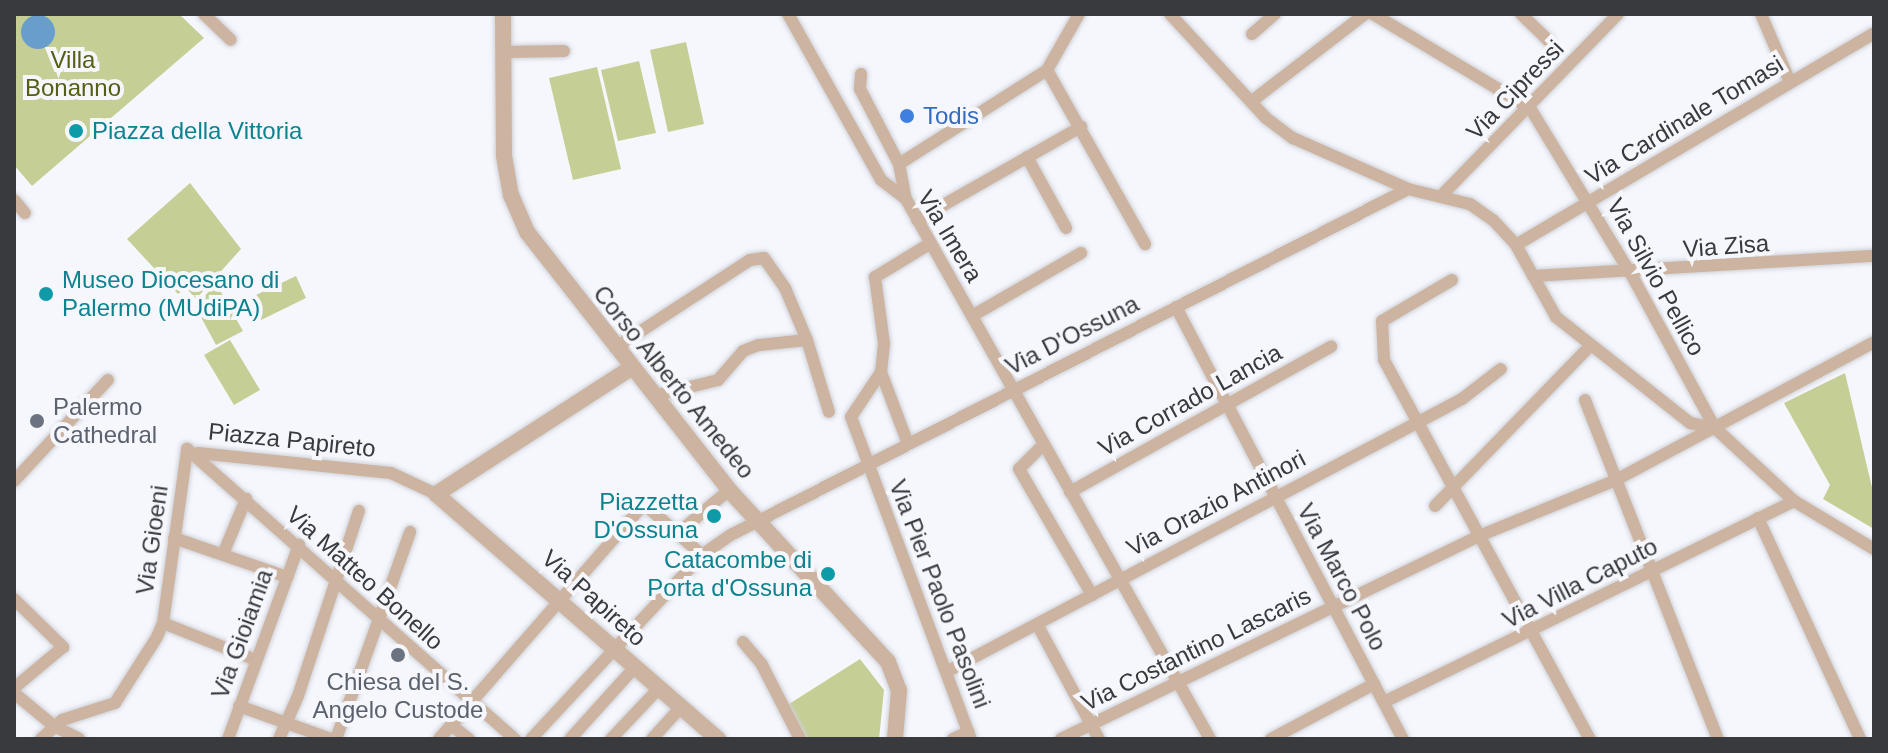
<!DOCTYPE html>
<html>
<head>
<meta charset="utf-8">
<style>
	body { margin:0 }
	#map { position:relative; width:1888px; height:753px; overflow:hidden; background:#f5f7fd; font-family:Arial,sans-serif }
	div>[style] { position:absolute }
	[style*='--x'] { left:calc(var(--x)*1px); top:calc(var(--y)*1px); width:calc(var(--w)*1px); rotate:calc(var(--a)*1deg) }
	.green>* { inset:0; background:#c5cf95 }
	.water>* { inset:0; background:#699ecc }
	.round { border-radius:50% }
	.roads { filter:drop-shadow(0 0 2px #cfd1d7) drop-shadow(0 0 2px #cfd1d7) }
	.minor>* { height:12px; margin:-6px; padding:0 6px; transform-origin:6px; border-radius:6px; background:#cdb4a0 }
	.tertiary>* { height:16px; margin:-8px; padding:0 8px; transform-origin:8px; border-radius:8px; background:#cdb4a0 }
	.dots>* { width:22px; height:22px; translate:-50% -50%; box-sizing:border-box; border:4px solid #f5f7fd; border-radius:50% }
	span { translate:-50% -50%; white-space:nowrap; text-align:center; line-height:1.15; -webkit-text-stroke:8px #f5f7fd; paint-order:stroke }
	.park-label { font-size:24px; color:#565e13 }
	.street-label { font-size:24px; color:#383a3e }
	.shop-label { font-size:24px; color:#366cbe }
	.left { translate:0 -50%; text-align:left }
	.culture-label { font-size:24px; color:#0d838f }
	.right { translate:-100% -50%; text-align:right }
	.worship-label { font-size:24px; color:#5b616d }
	.frame { position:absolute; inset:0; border:16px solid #383a3e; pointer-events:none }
</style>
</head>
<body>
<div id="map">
	<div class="green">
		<div style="clip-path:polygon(14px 14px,179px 14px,204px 38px,32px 186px,14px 165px)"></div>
		<div style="clip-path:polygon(686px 42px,704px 124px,668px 132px,650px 50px)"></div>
		<div style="clip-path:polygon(639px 61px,656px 133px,618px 141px,601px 70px)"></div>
		<div style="clip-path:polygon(597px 67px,621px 169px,573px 180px,549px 78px)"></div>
		<div style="clip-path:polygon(190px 183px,241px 249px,196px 299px,186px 288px,178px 294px,127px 239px)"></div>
		<div style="clip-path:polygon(296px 276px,306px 298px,261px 320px,250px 298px)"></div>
		<div style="clip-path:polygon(213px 287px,221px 292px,243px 331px,216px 345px,195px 306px)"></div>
		<div style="clip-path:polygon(230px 340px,260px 390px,234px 405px,204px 355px)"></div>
		<div style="clip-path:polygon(1845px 373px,1874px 496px,1874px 529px,1823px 499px,1830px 485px,1784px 403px)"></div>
		<div style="clip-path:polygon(860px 659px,884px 690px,879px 739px,800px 739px,789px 704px)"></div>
	</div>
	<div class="water">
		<div class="round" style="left:21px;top:15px;width:34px;height:34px"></div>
	</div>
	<div class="roads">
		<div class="minor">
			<div style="--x:204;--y:14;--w:37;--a:44"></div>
			<div style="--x:788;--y:14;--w:190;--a:60.7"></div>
			<div style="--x:881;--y:180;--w:31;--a:37"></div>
			<div style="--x:906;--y:199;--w:620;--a:60.62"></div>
			<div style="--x:1170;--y:14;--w:142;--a:47.3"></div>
			<div style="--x:1266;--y:118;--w:34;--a:37"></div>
			<div style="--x:1293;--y:138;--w:126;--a:23.9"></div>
			<div style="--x:1408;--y:189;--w:64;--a:13.6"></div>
			<div style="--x:1470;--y:204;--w:28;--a:35"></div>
			<div style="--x:1493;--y:220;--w:34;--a:47"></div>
			<div style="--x:1516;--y:245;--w:82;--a:60.9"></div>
			<div style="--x:1556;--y:317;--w:171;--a:38.3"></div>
			<div style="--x:1690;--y:423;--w:25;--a:11"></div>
			<div style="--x:1715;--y:428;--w:108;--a:42.7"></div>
			<div style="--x:1794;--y:501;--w:93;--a:31"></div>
			<div style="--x:1373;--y:14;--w:183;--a:30.9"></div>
			<div style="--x:1530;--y:108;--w:194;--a:58.7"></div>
			<div style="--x:1631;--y:274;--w:175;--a:61.4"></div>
			<div style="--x:1521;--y:14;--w:39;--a:44"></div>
			<div style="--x:1761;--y:14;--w:74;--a:66.9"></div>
			<div style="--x:1252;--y:34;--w:30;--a:-41"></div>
			<div style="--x:503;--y:52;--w:61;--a:-0.9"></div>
			<div style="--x:1047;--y:70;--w:200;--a:60.6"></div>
			<div style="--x:861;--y:74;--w:15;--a:94"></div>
			<div style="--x:860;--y:89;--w:85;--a:62.5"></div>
			<div style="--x:899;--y:164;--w:36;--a:79"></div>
			<div style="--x:1252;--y:101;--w:143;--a:-37.6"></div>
			<div style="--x:1027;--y:157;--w:81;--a:61.2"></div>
			<div style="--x:899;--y:164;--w:175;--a:-32.4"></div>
			<div style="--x:1047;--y:70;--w:64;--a:-60.3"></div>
			<div style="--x:1442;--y:195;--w:252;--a:-45.8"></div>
			<div style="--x:14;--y:200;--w:17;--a:50"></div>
			<div style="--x:917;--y:220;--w:189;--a:-29.6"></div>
			<div style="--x:931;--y:243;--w:66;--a:148.7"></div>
			<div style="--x:875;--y:277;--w:68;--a:82.3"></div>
			<div style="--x:884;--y:344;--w:28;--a:96"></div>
			<div style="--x:881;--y:372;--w:54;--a:123.7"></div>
			<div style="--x:851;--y:417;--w:344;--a:69.6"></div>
			<div style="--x:1516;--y:245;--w:416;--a:-30.6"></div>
			<div style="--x:1533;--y:276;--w:342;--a:-3.4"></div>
			<div style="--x:1452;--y:280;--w:81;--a:149.6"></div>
			<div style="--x:1382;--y:321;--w:39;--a:87"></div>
			<div style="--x:1384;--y:360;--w:431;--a:61.5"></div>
			<div style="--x:1176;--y:307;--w:488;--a:62.3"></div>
			<div style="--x:972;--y:316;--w:126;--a:-30"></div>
			<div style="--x:615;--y:348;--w:161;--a:-33.1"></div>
			<div style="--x:750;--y:260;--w:14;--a:-8"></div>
			<div style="--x:764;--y:258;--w:37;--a:55"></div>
			<div style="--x:785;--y:288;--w:56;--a:67.1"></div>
			<div style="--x:807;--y:340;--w:75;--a:73"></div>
			<div style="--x:881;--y:372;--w:77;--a:69.4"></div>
			<div style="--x:657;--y:395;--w:63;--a:-13.8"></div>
			<div style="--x:718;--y:380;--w:38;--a:-49"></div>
			<div style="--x:743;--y:351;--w:17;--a:-21"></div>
			<div style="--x:759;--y:345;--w:48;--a:-5.9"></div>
			<div style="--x:1585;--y:400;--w:364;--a:68.6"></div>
			<div style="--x:1044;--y:444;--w:35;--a:135"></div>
			<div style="--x:1019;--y:469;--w:146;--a:59.9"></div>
			<div style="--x:187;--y:449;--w:438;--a:41.5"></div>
			<div style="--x:198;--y:453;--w:194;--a:5.9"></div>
			<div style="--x:391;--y:473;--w:50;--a:25"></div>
			<div style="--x:14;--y:481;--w:138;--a:-47.1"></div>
			<div style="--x:1070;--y:492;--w:299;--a:-29.1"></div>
			<div style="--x:1435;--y:506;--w:224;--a:-45.9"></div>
			<div style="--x:1758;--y:518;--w:243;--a:65.2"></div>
			<div style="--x:678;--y:533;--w:67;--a:-40.1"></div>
			<div style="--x:174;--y:538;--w:120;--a:19"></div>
			<div style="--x:223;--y:554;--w:60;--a:-67.3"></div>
			<div style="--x:14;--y:599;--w:69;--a:44.4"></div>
			<div style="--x:63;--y:647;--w:64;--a:140.1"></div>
			<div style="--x:163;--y:623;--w:100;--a:21.7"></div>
			<div style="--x:1037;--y:624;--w:131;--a:61.7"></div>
			<div style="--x:743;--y:642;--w:30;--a:50"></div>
			<div style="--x:762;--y:665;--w:83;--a:62.8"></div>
			<div style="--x:948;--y:671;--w:582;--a:-27.89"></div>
			<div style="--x:1462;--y:399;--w:49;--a:-37.6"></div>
			<div style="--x:14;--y:693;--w:52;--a:39.5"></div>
			<div style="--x:54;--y:726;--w:28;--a:27"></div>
			<div style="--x:1384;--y:702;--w:457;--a:-26.1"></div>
			<div style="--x:239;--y:706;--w:98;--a:19.7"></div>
			<div style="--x:451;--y:725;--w:23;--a:38"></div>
			<div style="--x:41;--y:739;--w:28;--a:-42"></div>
			<div style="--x:62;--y:720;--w:56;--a:-17.8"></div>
			<div style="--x:115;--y:703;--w:78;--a:-57.5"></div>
			<div style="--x:157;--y:637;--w:15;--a:-67"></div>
			<div style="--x:163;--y:623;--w:176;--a:-82.1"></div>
			<div style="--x:228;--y:739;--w:207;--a:-69.9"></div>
			<div style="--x:279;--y:739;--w:47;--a:-66.2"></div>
			<div style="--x:298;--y:696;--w:195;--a:-71.8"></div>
			<div style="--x:336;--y:739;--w:220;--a:-70.3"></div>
			<div style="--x:439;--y:739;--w:312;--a:-48.9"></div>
			<div style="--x:644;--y:504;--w:77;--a:41.3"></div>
			<div style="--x:531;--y:739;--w:251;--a:-47.1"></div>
			<div style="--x:702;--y:555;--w:35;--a:-35"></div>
			<div style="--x:731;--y:535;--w:760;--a:-27.07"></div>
			<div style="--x:570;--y:739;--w:97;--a:-47.9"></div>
			<div style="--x:611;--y:739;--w:70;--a:-46.7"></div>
			<div style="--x:652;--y:739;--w:43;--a:-47.8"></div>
			<div style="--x:953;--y:739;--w:17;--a:-25"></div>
			<div style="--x:1061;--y:739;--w:465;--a:-25.9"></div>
			<div style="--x:1479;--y:536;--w:148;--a:-22.2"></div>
			<div style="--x:1616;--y:480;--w:293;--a:-28.1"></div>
			<div style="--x:1271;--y:739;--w:117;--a:-28.1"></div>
		</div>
		<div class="tertiary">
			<div style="--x:503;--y:14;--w:142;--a:89.6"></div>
			<div style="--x:504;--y:156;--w:40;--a:80"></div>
			<div style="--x:511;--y:195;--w:40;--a:66.6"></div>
			<div style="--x:527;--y:232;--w:328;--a:51.9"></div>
			<div style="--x:729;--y:490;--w:234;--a:47.2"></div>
			<div style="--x:888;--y:662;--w:30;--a:69"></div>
			<div style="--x:899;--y:690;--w:49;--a:94.7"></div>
			<div style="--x:631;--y:368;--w:232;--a:147.1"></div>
			<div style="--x:436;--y:494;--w:374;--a:41"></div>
		</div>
	</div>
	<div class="dots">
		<div style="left:907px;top:116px;background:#3f7fe0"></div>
		<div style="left:76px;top:131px;background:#0f9aa8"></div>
		<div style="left:46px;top:294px;background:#0f9aa8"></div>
		<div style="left:37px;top:421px;background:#6b7280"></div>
		<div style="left:714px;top:516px;background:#0f9aa8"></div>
		<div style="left:828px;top:574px;background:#0f9aa8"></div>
		<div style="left:398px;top:655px;background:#6b7280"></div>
	</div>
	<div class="park-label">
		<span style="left:73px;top:74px">Villa<br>Bonanno</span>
	</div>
	<div class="street-label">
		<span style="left:1515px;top:90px;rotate:-46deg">Via Cipressi</span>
		<span style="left:1684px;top:120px;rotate:-31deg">Via Cardinale Tomasi</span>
		<span style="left:950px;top:236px;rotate:59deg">Via Imera</span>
		<span style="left:1726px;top:246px;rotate:-4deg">Via Zisa</span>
		<span style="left:1656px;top:277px;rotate:61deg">Via Silvio Pellico</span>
		<span style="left:1072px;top:335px;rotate:-27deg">Via D'Ossuna</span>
		<span style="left:674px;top:382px;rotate:51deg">Corso Alberto Amedeo</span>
		<span style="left:1190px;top:400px;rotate:-29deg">Via Corrado Lancia</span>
		<span style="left:292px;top:440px;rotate:6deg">Piazza Papireto</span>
		<span style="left:1216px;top:503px;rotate:-28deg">Via Orazio Antinori</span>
		<span style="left:152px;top:540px;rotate:-82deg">Via Gioeni</span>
		<span style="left:1342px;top:577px;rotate:62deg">Via Marco Polo</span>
		<span style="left:365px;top:578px;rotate:42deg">Via Matteo Bonello</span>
		<span style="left:1580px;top:583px;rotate:-27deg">Via Villa Caputo</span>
		<span style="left:940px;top:594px;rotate:69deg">Via Pier Paolo Pasolini</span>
		<span style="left:594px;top:598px;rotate:42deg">Via Papireto</span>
		<span style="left:242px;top:634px;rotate:-70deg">Via Gioiamia</span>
		<span style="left:1196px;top:649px;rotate:-26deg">Via Costantino Lascaris</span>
	</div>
	<div class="shop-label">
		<span class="left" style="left:923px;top:116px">Todis</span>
	</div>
	<div class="culture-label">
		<span class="left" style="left:92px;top:131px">Piazza della Vittoria</span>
		<span class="left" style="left:62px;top:294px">Museo Diocesano di<br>Palermo (MUdiPA)</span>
		<span class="right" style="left:698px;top:516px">Piazzetta<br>D'Ossuna</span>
		<span class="right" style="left:812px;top:574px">Catacombe di<br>Porta d'Ossuna</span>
	</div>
	<div class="worship-label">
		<span class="left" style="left:53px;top:421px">Palermo<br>Cathedral</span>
		<span style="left:398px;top:696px">Chiesa del S.<br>Angelo Custode</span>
	</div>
	<div class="frame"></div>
</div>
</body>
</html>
